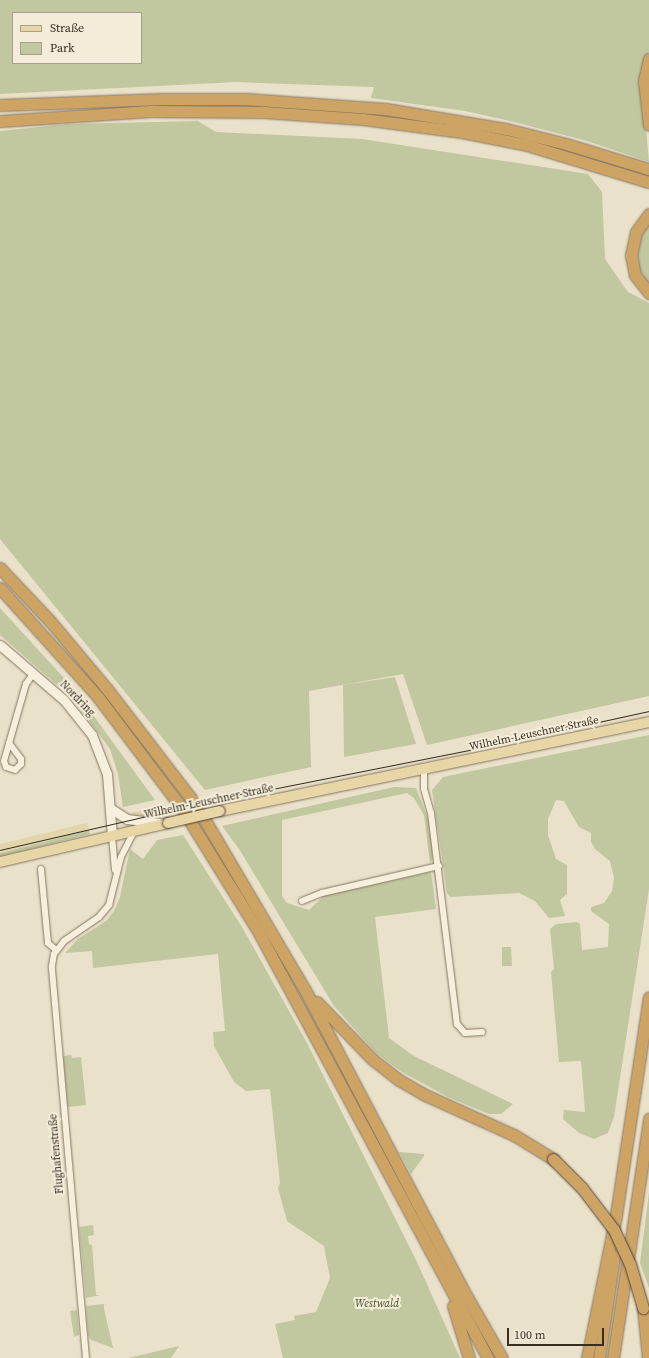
<!DOCTYPE html>
<html>
<head>
<meta charset="utf-8">
<style>
	body { margin:0 }
	#map { position:relative; width:649px; height:1358px; overflow:hidden; background:#eae1ca; font-family:"Source Serif 4",serif }
	div>[style] { position:absolute }
	[style*='--x'] { left:calc(var(--x)*1px); top:calc(var(--y)*1px); width:calc(var(--w)*1px); rotate:calc(var(--a)*1deg) }
	.green>* { inset:0; background:#c1c79f }
	.sand>* { inset:0; background:#e2d5aa }
	.roads { filter:drop-shadow(0 0 1px #847560) drop-shadow(0 0 1px #847560) }
	.minor>* { height:6px; margin:-3px; padding:0 3px; transform-origin:3px; border-radius:3px; background:#f5efdc }
	.secondary>* { height:9px; margin:-4.5px; padding:0 4.5px; transform-origin:4.5px; border-radius:4.5px; background:#f5efdc }
	.primary>* { height:10px; margin:-5px; padding:0 5px; transform-origin:5px; border-radius:5px; background:#e8d6a7 }
	.motorway>* { height:11px; margin:-5.5px; padding:0 5.5px; transform-origin:5.5px; border-radius:5.5px; background:#cea465 }
	.tram>* { height:1px; margin:-0.5px; padding:0 0.5px; transform-origin:0.5px; border-radius:0.5px; background:#372d22 }
	.bridges { filter:drop-shadow(0 0 1px #534334) drop-shadow(0 0 1px #534334) }
	.primary-bridge>* { height:10px; margin:-5px; padding:0 5px; transform-origin:5px; border-radius:5px; background:#e8d6a7 }
	.motorway-bridge>* { height:11px; margin:-5.5px; padding:0 5.5px; transform-origin:5.5px; border-radius:5.5px; background:#cea465 }
	span { translate:-50% -50%; white-space:nowrap; text-align:center; line-height:1.15; -webkit-text-stroke:4px #f2ecd8; paint-order:stroke }
	.street-label { font-size:11px; color:#372d22 }
	.park-label { font-size:11px; color:#46512b; font-style:italic }
	.legend { position:absolute; left:12px; top:12px; width:130px; height:52px; box-sizing:border-box; background:#f2ecd8; border:1px solid #a7a08f; margin:0; padding:5px 7px; list-style:none; font-size:12px; color:#372d22 }
	.legend li { display:flex; align-items:center; gap:8px; height:20px }
	.legend b { width:20px; border:1px solid #a7a08f }
	.scale { position:absolute; left:507px; top:1328px; width:97px; height:18px; box-sizing:border-box; border:2px solid #372d22; border-top:0; padding-left:5px; font-size:12px; line-height:14px; white-space:nowrap; color:#372d22; -webkit-text-stroke:3px #f2ecd8; paint-order:stroke }
</style>
</head>
<body>
<div id="map">
	<div class="green">
		<div style="clip-path:polygon(evenodd,0 0,649px 0,649px 52px,641px 74px,649px 162px,587px 141px,514px 122px,465px 111px,371px 98px,374px 87px,236px 82px,0 94px,0 0,13px 13px,141px 13px,141px 63px,13px 63px,13px 13px)"></div>
		<div style="clip-path:polygon(198px 121px,216px 132px,362px 139px,588px 174px,602px 192px,605px 259px,628px 292px,649px 303px,649px 696px,427px 745px,403px 674px,309px 691px,311px 767px,205px 790px,0 539px,0 131px,68px 124px)"></div>
		<div style="clip-path:polygon(649px 223px,649px 284px,640px 270px,637px 253px,641px 235px)"></div>
		<div style="clip-path:polygon(0 608px,74px 689px,155px 800px,123px 807px,118px 774px,110px 749px,72px 698px,0 635px)"></div>
		<div style="clip-path:polygon(395px 677px,416px 744px,344px 757px,343px 685px)"></div>
		<div style="clip-path:polygon(649px 735px,649px 889px,614px 1117px,608px 1133px,594px 1139px,579px 1133px,563px 1119px,564px 1110px,585px 1112px,581px 1061px,559px 1062px,551px 972px,554px 969px,550px 929px,556px 924px,577px 922px,580px 924px,582px 950px,608px 947px,609px 924px,591px 911px,591px 907px,604px 903px,612px 891px,614px 878px,610px 861px,595px 849px,591px 842px,591px 833px,579px 827px,564px 801px,556px 800px,548px 819px,548px 835px,556px 859px,567px 865px,567px 894px,560px 900px,565px 916px,549px 918px,535px 901px,519px 893px,450px 897px,447px 893px,432px 790px,443px 777px)"></div>
		<div style="clip-path:polygon(394px 787px,416px 788px,429px 821px,433px 858px,430px 864px,424px 815px,414px 798px,407px 793px,282px 820px,282px 896px,287px 903px,309px 910px,325px 895px,431px 872px,436px 909px,375px 917px,389px 1038px,414px 1056px,513px 1104px,501px 1114px,489px 1114px,448px 1097px,402px 1072px,376px 1053px,334px 1006px,239px 849px,222px 826px)"></div>
		<div style="clip-path:polygon(89px 830px,90px 834px,0 857px,0 853px)"></div>
		<div style="clip-path:polygon(183px 835px,242px 927px,307px 1043px,417px 1262px,460px 1358px,283px 1358px,275px 1324px,295px 1320px,294px 1316px,316px 1312px,330px 1278px,324px 1246px,287px 1221px,278px 1188px,280px 1183px,270px 1089px,246px 1091px,234px 1082px,214px 1046px,213px 1032px,225px 1031px,218px 954px,93px 968px,92px 951px,65px 953px,78px 939px,106px 921px,114px 911px,120px 897px,130px 849px,143px 859px,157px 840px)"></div>
		<div style="clip-path:polygon(502px 947px,511px 947px,512px 966px,502px 966px)"></div>
		<div style="clip-path:polygon(71px 1055px,72px 1058px,81px 1057px,86px 1105px,68px 1107px,63px 1056px)"></div>
		<div style="clip-path:polygon(399px 1152px,424px 1154px,424px 1156px,411px 1174px)"></div>
		<div style="clip-path:polygon(649px 1192px,649px 1288px,640px 1263px)"></div>
		<div style="clip-path:polygon(93px 1225px,94px 1235px,88px 1236px,89px 1244px,92px 1245px,96px 1295px,101px 1295px,86px 1298px,79px 1227px)"></div>
		<div style="clip-path:polygon(104px 1304px,104px 1309px,113px 1348px,91px 1340px,88px 1335px,86px 1306px)"></div>
		<div style="clip-path:polygon(77px 1310px,79px 1335px,74px 1337px,70px 1311px)"></div>
		<div style="clip-path:polygon(179px 1346px,171px 1358px,128px 1358px)"></div>
	</div>
	<div class="sand">
		<div style="clip-path:polygon(158px 807px,163px 814px,135px 819px,133px 812px)"></div>
		<div style="clip-path:polygon(87px 823px,89px 830px,0 853px,0 844px)"></div>
	</div>
	<div class="roads">
		<div class="minor">
			<div style="--x:9;--y:743;--w:20;--a:53"></div>
			<div style="--x:21;--y:759;--w:5;--a:90"></div>
			<div style="--x:21;--y:764;--w:8;--a:135"></div>
			<div style="--x:15;--y:770;--w:9;--a:-162"></div>
			<div style="--x:6;--y:767;--w:6;--a:-108"></div>
			<div style="--x:4;--y:761;--w:80;--a:-74.1"></div>
			<div style="--x:26;--y:684;--w:12;--a:-55"></div>
			<div style="--x:424;--y:770;--w:19;--a:90"></div>
			<div style="--x:424;--y:789;--w:25;--a:74"></div>
			<div style="--x:431;--y:813;--w:213;--a:83"></div>
			<div style="--x:457;--y:1024;--w:12;--a:48"></div>
			<div style="--x:465;--y:1033;--w:17;--a:-3"></div>
			<div style="--x:112;--y:836;--w:34;--a:85"></div>
			<div style="--x:41;--y:869;--w:74;--a:84.6"></div>
			<div style="--x:48;--y:943;--w:11;--a:41"></div>
			<div style="--x:302;--y:901;--w:22;--a:-22"></div>
			<div style="--x:322;--y:893;--w:120;--a:-13"></div>
			<div style="--x:86;--y:1358;--w:393;--a:-95"></div>
			<div style="--x:52;--y:966;--w:12;--a:-81"></div>
			<div style="--x:54;--y:954;--w:16;--a:-52"></div>
			<div style="--x:64;--y:941;--w:42;--a:-34.4"></div>
			<div style="--x:99;--y:917;--w:16;--a:-50"></div>
			<div style="--x:109;--y:905;--w:49;--a:-76"></div>
			<div style="--x:121;--y:857;--w:29;--a:-63"></div>
		</div>
		<div class="secondary">
			<div style="--x:0;--y:645;--w:84;--a:40.7"></div>
			<div style="--x:64;--y:700;--w:45;--a:51.3"></div>
			<div style="--x:92;--y:735;--w:42;--a:69"></div>
			<div style="--x:107;--y:774;--w:62;--a:85.4"></div>
			<div style="--x:110;--y:808;--w:20;--a:33"></div>
			<div style="--x:127;--y:819;--w:31;--a:7"></div>
		</div>
		<div class="primary">
			<div style="--x:220;--y:811;--w:438;--a:-11.7"></div>
			<div style="--x:0;--y:862;--w:172;--a:-13.1"></div>
		</div>
		<div class="motorway">
			<div style="--x:649;--y:59;--w:23;--a:103"></div>
			<div style="--x:644;--y:81;--w:44;--a:83.5"></div>
			<div style="--x:0;--y:105;--w:163;--a:-2.1"></div>
			<div style="--x:163;--y:99;--w:82;--a:0"></div>
			<div style="--x:245;--y:99;--w:141;--a:4.1"></div>
			<div style="--x:386;--y:109;--w:122;--a:9.5"></div>
			<div style="--x:506;--y:129;--w:62;--a:14"></div>
			<div style="--x:566;--y:144;--w:87;--a:16.8"></div>
			<div style="--x:0;--y:121;--w:151;--a:-3.8"></div>
			<div style="--x:151;--y:111;--w:113;--a:0.5"></div>
			<div style="--x:264;--y:112;--w:99;--a:4"></div>
			<div style="--x:363;--y:119;--w:100;--a:7.5"></div>
			<div style="--x:462;--y:132;--w:66;--a:11.3"></div>
			<div style="--x:527;--y:145;--w:127;--a:16.9"></div>
			<div style="--x:649;--y:214;--w:22;--a:126"></div>
			<div style="--x:636;--y:232;--w:24;--a:102"></div>
			<div style="--x:631;--y:255;--w:20;--a:79"></div>
			<div style="--x:635;--y:275;--w:23;--a:52"></div>
			<div style="--x:0;--y:568;--w:73;--a:46.7"></div>
			<div style="--x:50;--y:621;--w:89;--a:50"></div>
			<div style="--x:107;--y:689;--w:146;--a:52.5"></div>
			<div style="--x:196;--y:805;--w:215;--a:59.5"></div>
			<div style="--x:305;--y:990;--w:347;--a:62.2"></div>
			<div style="--x:467;--y:1297;--w:70;--a:60.2"></div>
			<div style="--x:0;--y:588;--w:147;--a:48"></div>
			<div style="--x:98;--y:697;--w:141;--a:53"></div>
			<div style="--x:183;--y:810;--w:142;--a:58.2"></div>
			<div style="--x:258;--y:931;--w:485;--a:61.7"></div>
			<div style="--x:317;--y:1002;--w:79;--a:46"></div>
			<div style="--x:372;--y:1059;--w:34;--a:38"></div>
			<div style="--x:399;--y:1080;--w:28;--a:30"></div>
			<div style="--x:423;--y:1094;--w:100;--a:24.3"></div>
			<div style="--x:514;--y:1135;--w:46;--a:31.6"></div>
			<div style="--x:453;--y:1306;--w:54;--a:72.9"></div>
			<div style="--x:643;--y:1308;--w:50;--a:84.3"></div>
			<div style="--x:587;--y:1358;--w:146;--a:-78.5"></div>
			<div style="--x:616;--y:1215;--w:220;--a:-81.4"></div>
			<div style="--x:599;--y:1358;--w:103;--a:-81.6"></div>
			<div style="--x:613;--y:1358;--w:242;--a:-81.4"></div>
		</div>
	</div>
	<div class="tram">
		<div style="--x:0;--y:850;--w:218;--a:-13"></div>
		<div style="--x:212;--y:801;--w:268;--a:-11.2"></div>
		<div style="--x:475;--y:749;--w:178;--a:-12.3"></div>
	</div>
	<div class="bridges">
		<div class="primary-bridge">
			<div style="--x:168;--y:823;--w:53;--a:-13"></div>
		</div>
		<div class="motorway-bridge">
			<div style="--x:553;--y:1159;--w:41;--a:45"></div>
			<div style="--x:582;--y:1188;--w:53;--a:52.7"></div>
			<div style="--x:614;--y:1230;--w:38;--a:65"></div>
			<div style="--x:630;--y:1264;--w:46;--a:73.5"></div>
		</div>
	</div>
	<div class="street-label">
		<span style="left:77px;top:699px;rotate:46deg">Nordring</span>
		<span style="left:534px;top:734px;rotate:-12deg">Wilhelm-Leuschner-Straße</span>
		<span style="left:209px;top:802px;rotate:-12deg">Wilhelm-Leuschner-Straße</span>
		<span style="left:57px;top:1154px;rotate:-95deg">Flughafenstraße</span>
	</div>
	<div class="park-label">
		<span style="left:377px;top:1304px">Westwald</span>
	</div>
	<ul class="legend">
	<li><b style="height:5px;background:#e8d6a7"></b>Straße</li>
	<li><b style="height:11px;background:#c1c79f"></b>Park</li>
	</ul>
	<div class="scale">100 m</div>
</div>
</body>
</html>
